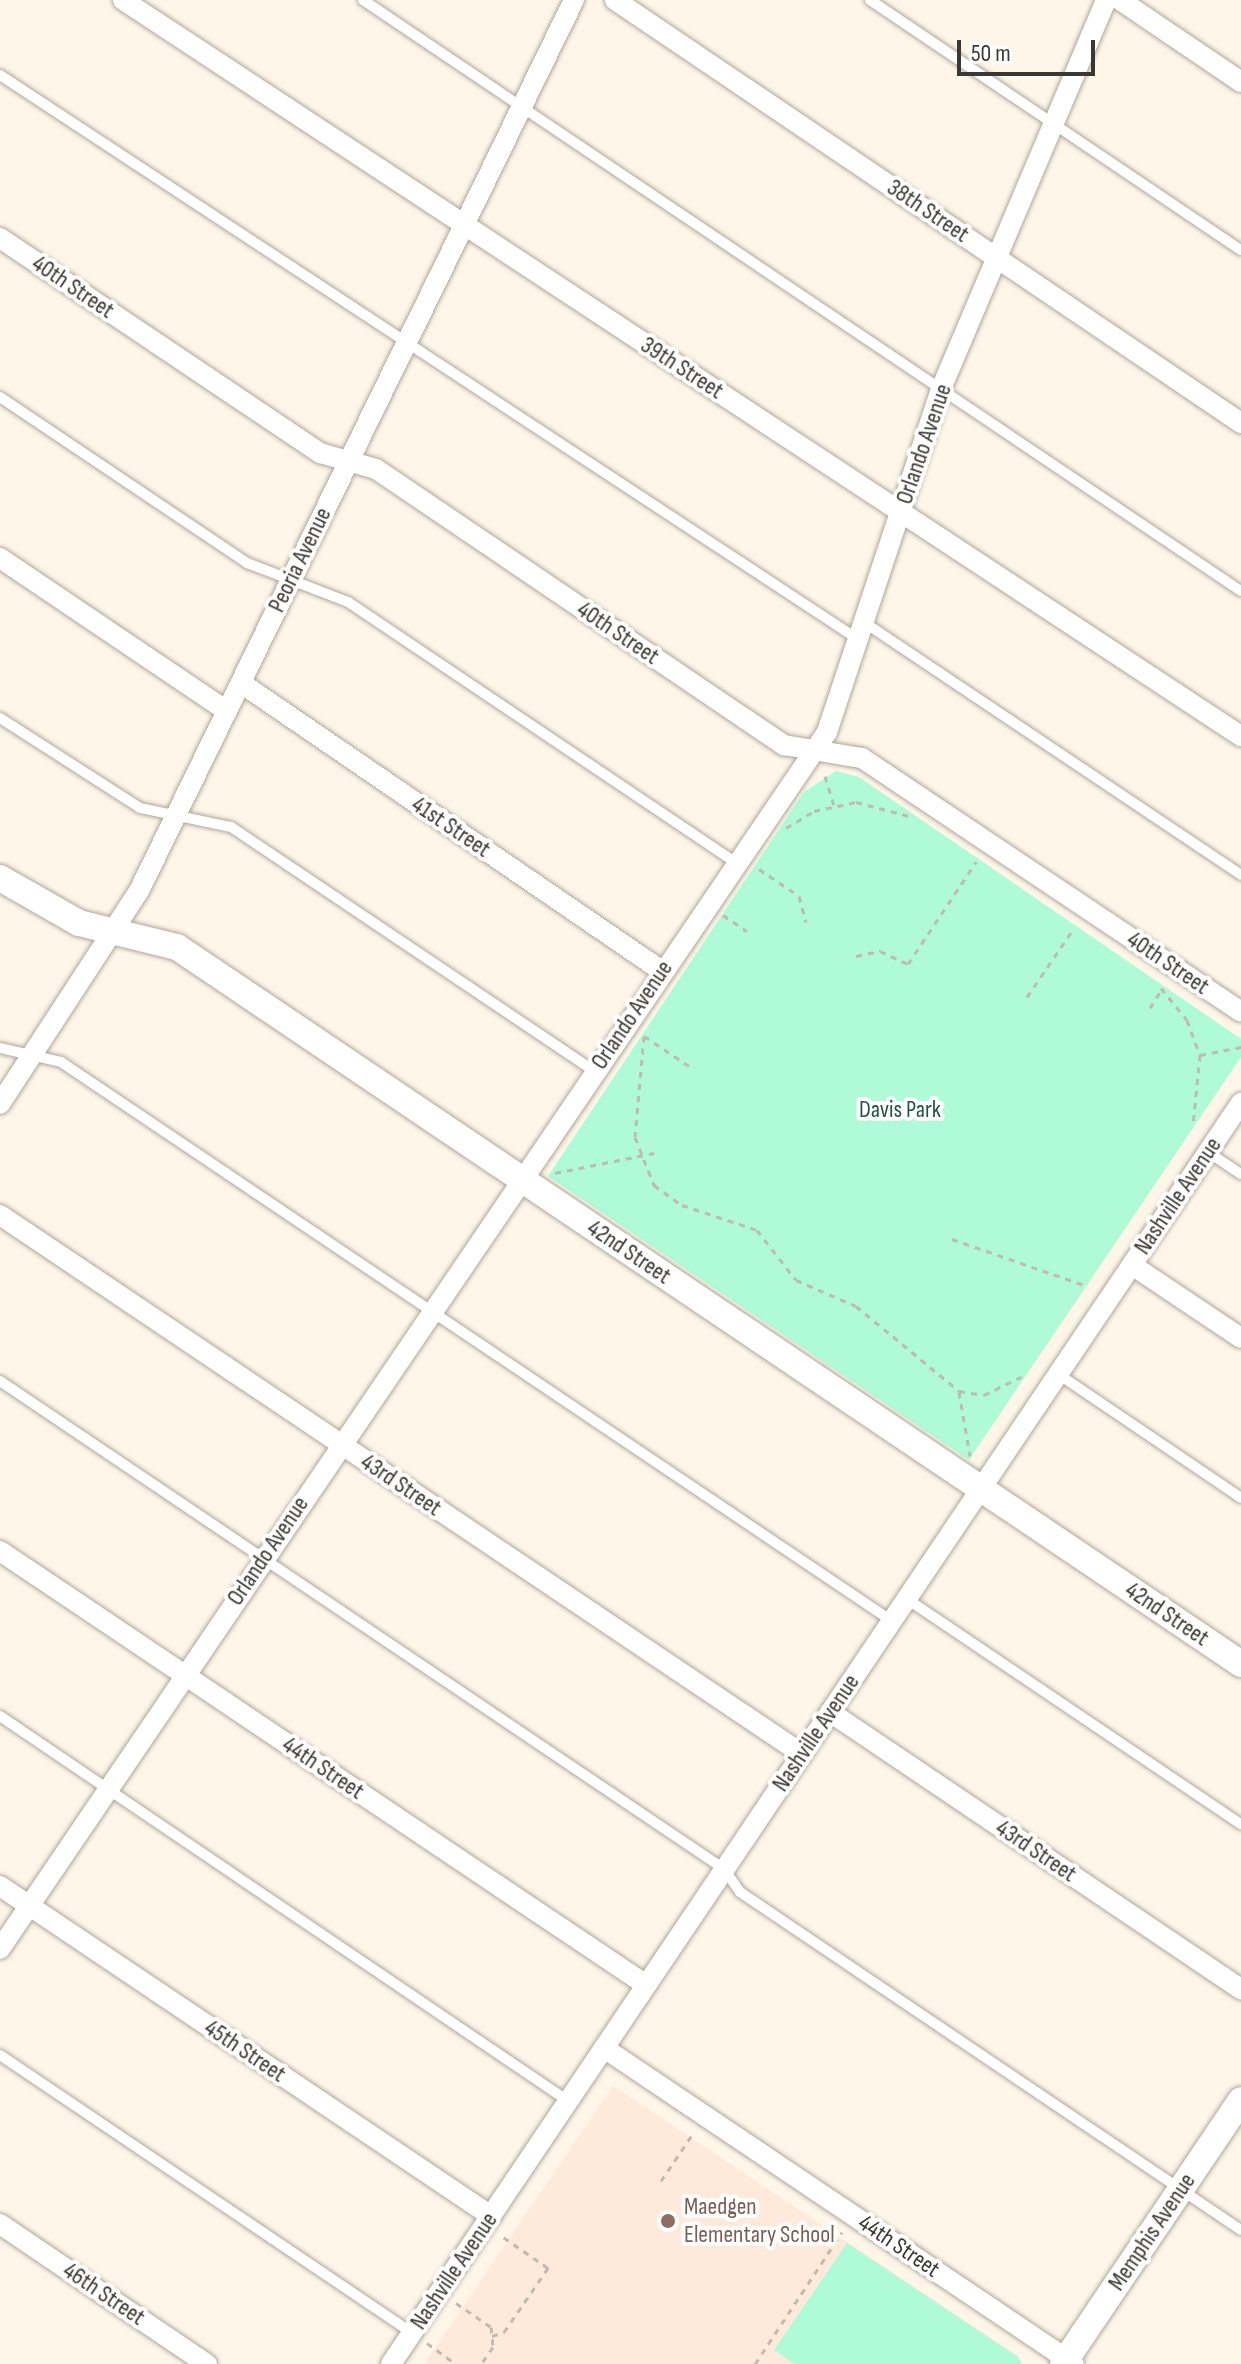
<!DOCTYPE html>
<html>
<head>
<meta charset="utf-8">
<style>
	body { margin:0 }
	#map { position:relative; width:1241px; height:2364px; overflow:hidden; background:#fef6e8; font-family:"Sofia Sans Condensed",sans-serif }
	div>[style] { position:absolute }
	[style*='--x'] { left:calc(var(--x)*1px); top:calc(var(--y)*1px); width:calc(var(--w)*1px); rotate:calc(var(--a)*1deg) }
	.education>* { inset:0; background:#fee9da }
	.green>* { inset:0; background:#affbd7 }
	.path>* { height:3px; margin-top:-1.5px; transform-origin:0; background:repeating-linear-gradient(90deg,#c0baaf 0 6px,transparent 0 12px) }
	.roads { filter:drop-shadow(0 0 2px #afa79a) drop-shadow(0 0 2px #afa79a) }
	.service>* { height:10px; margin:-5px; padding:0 5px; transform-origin:5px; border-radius:5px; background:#fff }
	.minor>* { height:20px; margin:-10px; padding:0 10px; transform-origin:10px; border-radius:10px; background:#fff }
	.tertiary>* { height:26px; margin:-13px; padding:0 13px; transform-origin:13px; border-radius:13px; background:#fff }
	.dots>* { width:22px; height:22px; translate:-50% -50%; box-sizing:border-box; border:4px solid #fff; border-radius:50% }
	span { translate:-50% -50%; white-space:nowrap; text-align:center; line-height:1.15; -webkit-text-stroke:8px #fff; paint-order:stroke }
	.street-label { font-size:24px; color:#3b3833 }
	.park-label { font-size:24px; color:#23543f }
	.education-label { font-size:24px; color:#785e54 }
	.left { translate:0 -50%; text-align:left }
	.scale { position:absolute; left:957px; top:40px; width:138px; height:36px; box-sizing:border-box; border:4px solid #3b3833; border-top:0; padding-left:10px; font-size:24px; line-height:28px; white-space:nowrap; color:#3b3833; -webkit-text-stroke:6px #fff; paint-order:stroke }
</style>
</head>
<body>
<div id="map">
	<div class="education">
		<div style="clip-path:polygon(613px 2086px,1018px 2356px,1023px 2364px,424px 2364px)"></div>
	</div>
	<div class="green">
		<div style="clip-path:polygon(836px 771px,859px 777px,1241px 1039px,1241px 1057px,969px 1460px,548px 1176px,804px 792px)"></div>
		<div style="clip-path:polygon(847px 2243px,1018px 2357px,1022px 2364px,795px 2364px,774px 2350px)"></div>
	</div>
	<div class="path">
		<div style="--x:825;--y:776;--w:30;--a:73"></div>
		<div style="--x:786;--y:828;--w:33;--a:-31"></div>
		<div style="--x:814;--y:811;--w:43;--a:-12.1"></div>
		<div style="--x:856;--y:802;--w:55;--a:14.8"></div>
		<div style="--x:759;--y:869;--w:48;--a:34"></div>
		<div style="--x:799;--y:896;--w:27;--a:75"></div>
		<div style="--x:723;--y:915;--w:29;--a:34"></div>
		<div style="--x:856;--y:956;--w:25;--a:-12"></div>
		<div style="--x:880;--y:951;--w:31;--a:25"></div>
		<div style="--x:908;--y:964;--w:123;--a:-56.3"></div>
		<div style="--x:1161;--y:988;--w:41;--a:50.9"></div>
		<div style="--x:1187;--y:1020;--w:37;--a:70"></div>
		<div style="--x:1200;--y:1055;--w:70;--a:95.7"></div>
		<div style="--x:1027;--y:997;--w:83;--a:-55.7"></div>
		<div style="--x:1150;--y:1008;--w:22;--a:-58"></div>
		<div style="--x:1200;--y:1055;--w:42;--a:-11"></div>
		<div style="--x:689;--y:1066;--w:54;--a:-146.3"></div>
		<div style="--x:644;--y:1036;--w:101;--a:95.1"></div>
		<div style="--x:635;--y:1137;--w:52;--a:68.4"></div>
		<div style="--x:654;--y:1185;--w:34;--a:36"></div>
		<div style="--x:682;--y:1205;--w:79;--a:18.4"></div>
		<div style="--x:757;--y:1230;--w:63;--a:52"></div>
		<div style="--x:796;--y:1280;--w:65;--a:23.4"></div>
		<div style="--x:856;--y:1306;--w:134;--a:39.5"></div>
		<div style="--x:959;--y:1391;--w:25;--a:9"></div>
		<div style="--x:984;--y:1395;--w:46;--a:-26"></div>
		<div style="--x:555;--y:1173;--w:101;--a:-11.4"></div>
		<div style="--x:952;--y:1239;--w:140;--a:19.2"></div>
		<div style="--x:959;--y:1392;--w:65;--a:80.2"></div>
		<div style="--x:661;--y:2181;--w:55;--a:-56"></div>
		<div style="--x:456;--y:2303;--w:42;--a:34.4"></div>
		<div style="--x:491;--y:2327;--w:20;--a:84"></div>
		<div style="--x:493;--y:2347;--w:21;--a:125"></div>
		<div style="--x:492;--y:2336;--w:13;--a:-18"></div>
		<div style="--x:504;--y:2332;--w:78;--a:-55.5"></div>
		<div style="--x:548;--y:2268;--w:55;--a:-145.4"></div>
		<div style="--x:427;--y:2343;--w:36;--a:36"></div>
		<div style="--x:755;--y:2364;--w:158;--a:-56.6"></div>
	</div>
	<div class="roads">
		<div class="service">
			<div style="--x:363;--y:0;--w:1058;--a:33.95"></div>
			<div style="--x:870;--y:0;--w:447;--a:34"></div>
			<div style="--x:0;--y:75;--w:1028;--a:33.33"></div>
			<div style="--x:0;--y:397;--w:298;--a:33.9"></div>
			<div style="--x:247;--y:563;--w:108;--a:21.1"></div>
			<div style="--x:348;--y:602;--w:468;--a:33.9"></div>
			<div style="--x:865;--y:623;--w:453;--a:33.8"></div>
			<div style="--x:0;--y:718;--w:166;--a:32.7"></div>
			<div style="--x:140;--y:808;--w:93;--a:11.8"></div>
			<div style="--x:231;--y:827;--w:437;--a:33.9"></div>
			<div style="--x:0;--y:1048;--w:63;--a:12.9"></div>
			<div style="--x:61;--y:1062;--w:1002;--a:33.93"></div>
			<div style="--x:1208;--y:1152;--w:40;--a:34"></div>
			<div style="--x:1058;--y:1374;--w:221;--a:34.1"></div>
			<div style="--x:0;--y:1381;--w:873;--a:33.98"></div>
			<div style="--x:724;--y:1869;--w:28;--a:55"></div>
			<div style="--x:740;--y:1892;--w:604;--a:34.01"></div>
			<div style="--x:907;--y:1599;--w:403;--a:34"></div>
			<div style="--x:0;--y:1716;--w:686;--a:34.13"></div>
			<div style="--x:0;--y:2055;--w:497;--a:34"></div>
		</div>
		<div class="minor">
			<div style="--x:123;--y:0;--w:1339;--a:33.36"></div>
			<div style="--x:615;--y:0;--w:756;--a:34.05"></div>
			<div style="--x:1120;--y:0;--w:146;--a:34.1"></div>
			<div style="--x:0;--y:238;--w:386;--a:33.9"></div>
			<div style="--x:320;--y:453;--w:58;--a:15.9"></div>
			<div style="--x:376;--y:469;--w:493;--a:34.1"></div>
			<div style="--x:784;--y:745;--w:79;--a:9.5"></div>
			<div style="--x:862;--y:758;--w:456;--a:33.8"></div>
			<div style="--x:0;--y:558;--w:274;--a:34"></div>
			<div style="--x:241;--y:683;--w:510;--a:34.38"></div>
			<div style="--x:0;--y:1104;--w:254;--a:-56.9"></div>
			<div style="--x:139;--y:891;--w:992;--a:-63.98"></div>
			<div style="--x:0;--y:1215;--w:966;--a:33.9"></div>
			<div style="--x:1132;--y:1265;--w:131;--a:33.8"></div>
			<div style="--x:0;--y:1551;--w:778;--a:33.89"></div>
			<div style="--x:830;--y:1712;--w:496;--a:34"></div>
			<div style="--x:0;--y:1886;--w:592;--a:33.9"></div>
			<div style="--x:0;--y:1949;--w:1471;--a:-55.8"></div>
			<div style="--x:827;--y:732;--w:361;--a:-71.6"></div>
			<div style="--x:941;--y:389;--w:423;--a:-67"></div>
			<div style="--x:604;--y:2048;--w:566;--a:33.91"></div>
			<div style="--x:0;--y:2224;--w:250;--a:34.1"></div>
			<div style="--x:391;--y:2364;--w:1521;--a:-56.02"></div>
		</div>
		<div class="tertiary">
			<div style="--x:0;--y:878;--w:91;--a:29.7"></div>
			<div style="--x:79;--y:923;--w:101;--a:13.8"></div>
			<div style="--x:177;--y:947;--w:1283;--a:33.97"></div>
			<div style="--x:1063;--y:2364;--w:318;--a:-56"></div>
		</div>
	</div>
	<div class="dots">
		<div style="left:668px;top:2221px;background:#8d6e63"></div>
	</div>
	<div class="street-label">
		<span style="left:928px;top:211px;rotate:34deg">38th Street</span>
		<span style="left:73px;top:287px;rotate:34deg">40th Street</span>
		<span style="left:682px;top:368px;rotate:33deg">39th Street</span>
		<span style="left:924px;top:444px;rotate:-71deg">Orlando Avenue</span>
		<span style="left:300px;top:560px;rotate:-64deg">Peoria Avenue</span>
		<span style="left:618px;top:633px;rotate:34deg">40th Street</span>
		<span style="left:451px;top:827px;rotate:34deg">41st Street</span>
		<span style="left:1168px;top:963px;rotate:34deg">40th Street</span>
		<span style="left:632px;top:1015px;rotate:-56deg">Orlando Avenue</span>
		<span style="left:1178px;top:1196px;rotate:-56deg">Nashville Avenue</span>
		<span style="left:629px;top:1252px;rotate:34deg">42nd Street</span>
		<span style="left:401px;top:1485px;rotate:34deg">43rd Street</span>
		<span style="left:268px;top:1551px;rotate:-56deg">Orlando Avenue</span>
		<span style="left:1167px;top:1614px;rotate:34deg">42nd Street</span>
		<span style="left:816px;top:1733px;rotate:-56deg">Nashville Avenue</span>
		<span style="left:323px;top:1768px;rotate:34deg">44th Street</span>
		<span style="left:1036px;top:1851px;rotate:34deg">43rd Street</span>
		<span style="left:245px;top:2051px;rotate:34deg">45th Street</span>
		<span style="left:1152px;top:2232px;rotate:-56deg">Memphis Avenue</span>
		<span style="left:899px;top:2246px;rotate:34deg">44th Street</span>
		<span style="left:454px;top:2271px;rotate:-56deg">Nashville Avenue</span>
		<span style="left:104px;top:2294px;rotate:34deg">46th Street</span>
	</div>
	<div class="park-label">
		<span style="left:900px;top:1110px">Davis Park</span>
	</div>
	<div class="education-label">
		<span class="left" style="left:684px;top:2221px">Maedgen<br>Elementary School</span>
	</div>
	<div class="scale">50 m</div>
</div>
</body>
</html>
